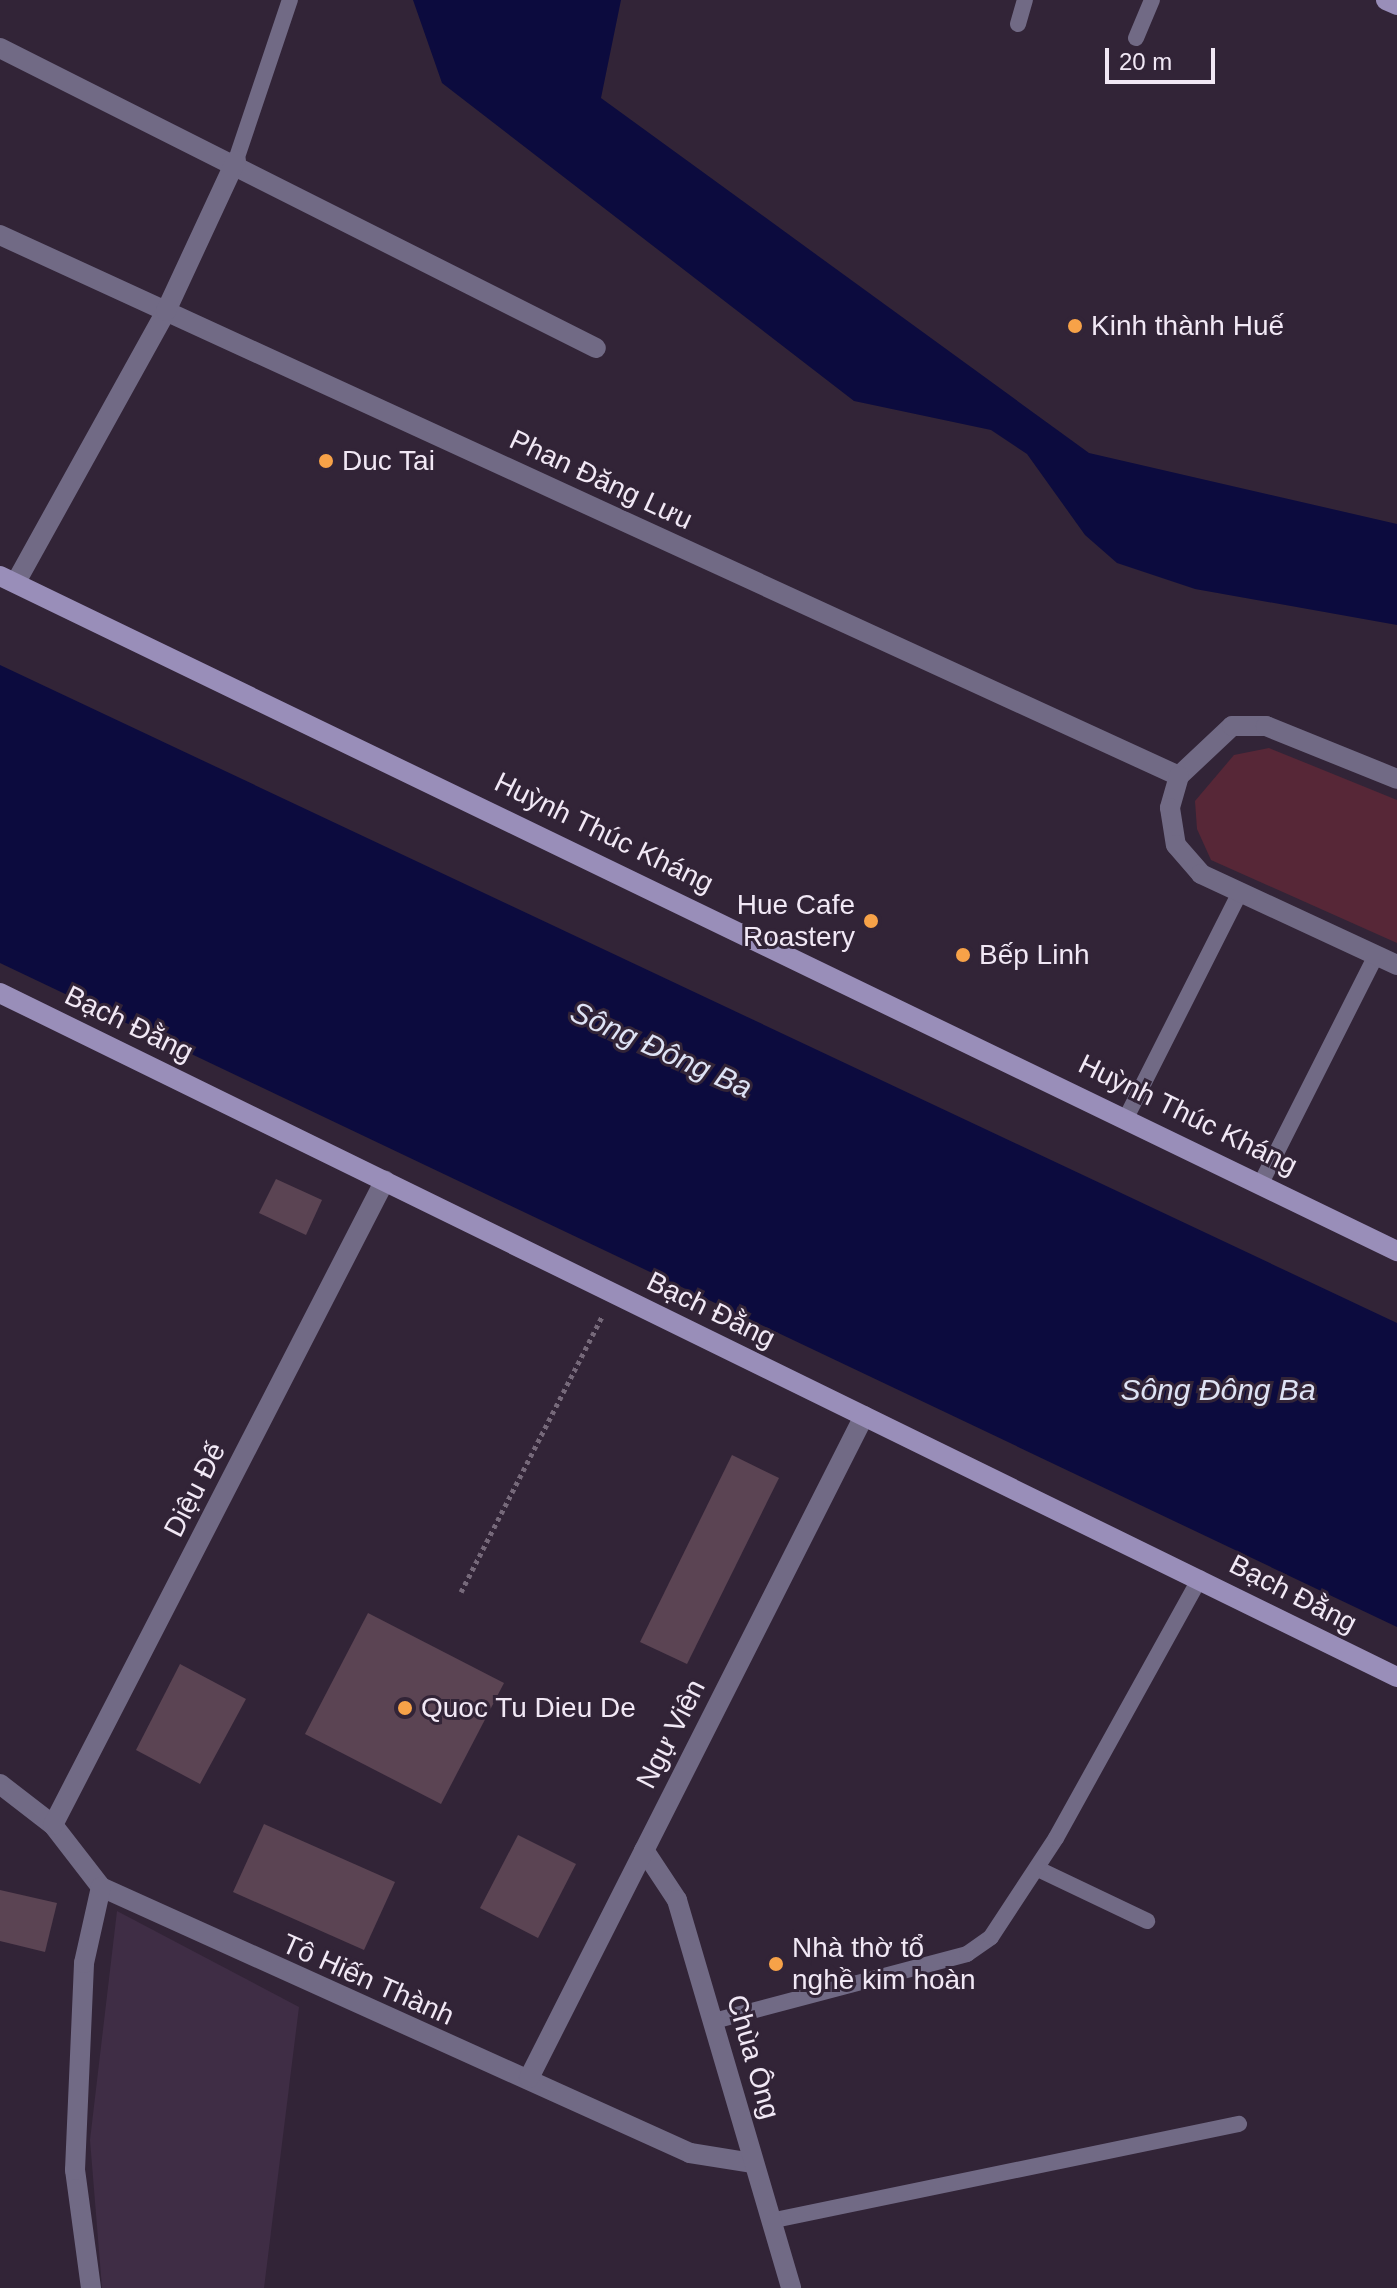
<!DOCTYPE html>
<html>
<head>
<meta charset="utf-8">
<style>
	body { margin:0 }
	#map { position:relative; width:1397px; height:2288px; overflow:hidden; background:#322437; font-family:Helvetica,sans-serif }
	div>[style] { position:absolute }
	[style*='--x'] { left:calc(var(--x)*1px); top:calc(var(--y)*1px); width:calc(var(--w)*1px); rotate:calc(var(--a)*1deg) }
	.built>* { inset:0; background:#3f2d45 }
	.green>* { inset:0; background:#572737 }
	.water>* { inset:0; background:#0c0b3e }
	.building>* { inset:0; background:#5b4453 }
	.path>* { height:5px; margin-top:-2.5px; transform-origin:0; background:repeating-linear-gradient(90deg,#76697a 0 4px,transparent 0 8px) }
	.lane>* { height:16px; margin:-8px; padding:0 8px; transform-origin:8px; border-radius:8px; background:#716a85 }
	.street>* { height:20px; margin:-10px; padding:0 10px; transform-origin:10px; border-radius:10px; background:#716a85 }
	.secondary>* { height:20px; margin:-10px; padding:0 10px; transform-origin:10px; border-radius:10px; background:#998eb9 }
	.dots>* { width:22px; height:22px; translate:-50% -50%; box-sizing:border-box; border:4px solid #322437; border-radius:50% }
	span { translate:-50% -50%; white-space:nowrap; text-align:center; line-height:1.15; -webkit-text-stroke:6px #322437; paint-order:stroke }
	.poi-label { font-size:28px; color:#f1e8f5 }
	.left { translate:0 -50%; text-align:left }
	.right { translate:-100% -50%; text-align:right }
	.street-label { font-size:28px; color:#f1e8f5 }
	.water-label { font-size:30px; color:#dee3f5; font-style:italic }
	.scale { position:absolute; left:1105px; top:48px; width:110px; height:36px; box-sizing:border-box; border:4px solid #f1e8f5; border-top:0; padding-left:10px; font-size:24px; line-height:28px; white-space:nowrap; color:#f1e8f5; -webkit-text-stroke:6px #322437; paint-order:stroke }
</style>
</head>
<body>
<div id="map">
	<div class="built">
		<div style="clip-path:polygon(117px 1911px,299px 2007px,264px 2288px,102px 2288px,90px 2140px)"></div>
	</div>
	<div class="green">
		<div style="clip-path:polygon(1269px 748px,1397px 800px,1397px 943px,1211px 860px,1197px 829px,1195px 801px,1234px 755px)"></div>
	</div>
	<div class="water">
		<div style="clip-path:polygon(413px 0,621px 0,601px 98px,1089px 453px,1397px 524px,1397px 625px,1195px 589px,1117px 563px,1085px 535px,1027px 454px,991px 430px,854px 401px,442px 83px)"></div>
		<div style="clip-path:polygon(0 665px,1397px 1323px,1397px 1627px,0 963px)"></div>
	</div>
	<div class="building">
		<div style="clip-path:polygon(276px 1179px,322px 1200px,306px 1235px,259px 1213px)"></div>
		<div style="clip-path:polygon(732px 1455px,779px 1478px,687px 1664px,640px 1642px)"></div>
		<div style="clip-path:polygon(368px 1613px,504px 1683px,441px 1804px,305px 1734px)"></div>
		<div style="clip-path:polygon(180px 1664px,246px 1699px,200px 1784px,136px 1750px)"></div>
		<div style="clip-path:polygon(264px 1824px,395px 1882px,364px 1950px,233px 1892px)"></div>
		<div style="clip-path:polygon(518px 1835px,576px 1864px,538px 1938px,480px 1908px)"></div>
		<div style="clip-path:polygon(0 1890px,57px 1903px,45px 1952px,0 1941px)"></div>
	</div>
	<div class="path">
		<div style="--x:461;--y:1592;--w:310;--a:-62.9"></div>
	</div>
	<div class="lane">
		<div style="--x:1018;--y:24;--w:25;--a:-74"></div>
		<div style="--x:1136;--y:38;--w:41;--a:-67.2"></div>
		<div style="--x:236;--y:160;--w:169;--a:-71.4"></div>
		<div style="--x:1127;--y:1116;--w:251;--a:-63.2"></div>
		<div style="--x:1261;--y:1183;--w:255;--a:-63.2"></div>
		<div style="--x:1038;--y:1869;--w:121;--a:25.5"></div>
		<div style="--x:714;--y:2021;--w:262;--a:-14.8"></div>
		<div style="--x:967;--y:1954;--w:29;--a:-35"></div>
		<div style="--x:991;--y:1937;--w:118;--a:-56.7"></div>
		<div style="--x:1056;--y:1838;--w:297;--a:-61"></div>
		<div style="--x:770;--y:2221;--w:479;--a:-11.7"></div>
	</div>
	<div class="street">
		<div style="--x:0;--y:48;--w:667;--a:26.72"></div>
		<div style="--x:0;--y:235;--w:1297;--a:24.65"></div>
		<div style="--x:1179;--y:776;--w:73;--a:-43.3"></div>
		<div style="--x:1232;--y:726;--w:34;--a:0"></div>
		<div style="--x:1266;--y:726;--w:141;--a:22"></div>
		<div style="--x:16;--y:582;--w:310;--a:-61"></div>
		<div style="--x:166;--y:311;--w:166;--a:-65.1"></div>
		<div style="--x:1179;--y:776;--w:33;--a:106"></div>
		<div style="--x:1170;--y:808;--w:37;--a:81"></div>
		<div style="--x:1176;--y:845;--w:38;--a:49"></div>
		<div style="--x:1201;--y:874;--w:216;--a:24.9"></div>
		<div style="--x:0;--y:1784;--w:67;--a:37.7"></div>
		<div style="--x:53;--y:1825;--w:78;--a:52.3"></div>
		<div style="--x:101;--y:1887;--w:646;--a:24.3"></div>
		<div style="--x:690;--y:2153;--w:64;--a:9"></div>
		<div style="--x:53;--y:1825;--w:725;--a:-62.76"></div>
		<div style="--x:644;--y:1850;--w:60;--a:56.6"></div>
		<div style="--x:677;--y:1900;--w:404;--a:73.6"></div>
		<div style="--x:529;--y:2078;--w:742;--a:-63.16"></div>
		<div style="--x:91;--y:2288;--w:119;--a:-97.7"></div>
		<div style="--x:75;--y:2170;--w:207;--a:-87.5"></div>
		<div style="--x:84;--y:1963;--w:78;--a:-77.4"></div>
	</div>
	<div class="secondary">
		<div style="--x:1386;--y:0;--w:12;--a:24"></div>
		<div style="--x:0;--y:576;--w:1552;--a:25.79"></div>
		<div style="--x:0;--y:993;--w:1555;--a:26.09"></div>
	</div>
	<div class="dots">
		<div style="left:1075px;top:326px;background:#f7a248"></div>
		<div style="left:326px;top:461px;background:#f7a248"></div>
		<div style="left:871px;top:921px;background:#f7a248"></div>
		<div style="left:963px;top:955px;background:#f7a248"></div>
		<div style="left:405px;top:1708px;background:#f7a248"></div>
		<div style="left:776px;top:1964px;background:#f7a248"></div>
	</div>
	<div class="poi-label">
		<span class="left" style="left:1091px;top:326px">Kinh thành Huế</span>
		<span class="left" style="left:342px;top:461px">Duc Tai</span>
		<span class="right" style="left:855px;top:921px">Hue Cafe<br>Roastery</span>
		<span class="left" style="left:979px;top:955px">Bếp Linh</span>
		<span class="left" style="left:421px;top:1708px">Quoc Tu Dieu De</span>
		<span class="left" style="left:792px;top:1964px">Nhà thờ tổ<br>nghề kim hoàn</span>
	</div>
	<div class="street-label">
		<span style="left:601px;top:480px;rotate:25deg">Phan Đăng Lưu</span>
		<span style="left:604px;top:833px;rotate:26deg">Huỳnh Thúc Kháng</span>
		<span style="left:129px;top:1024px;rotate:26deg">Bạch Đằng</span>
		<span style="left:1188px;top:1115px;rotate:26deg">Huỳnh Thúc Kháng</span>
		<span style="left:711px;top:1310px;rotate:26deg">Bạch Đằng</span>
		<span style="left:195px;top:1490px;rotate:-63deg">Diệu Đế</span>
		<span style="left:1293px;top:1594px;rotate:27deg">Bạch Đằng</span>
		<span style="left:671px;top:1734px;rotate:-63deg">Ngự Viên</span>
		<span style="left:368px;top:1980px;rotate:24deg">Tô Hiến Thành</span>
		<span style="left:753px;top:2057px;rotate:74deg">Chùa Ông</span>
	</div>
	<div class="water-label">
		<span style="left:661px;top:1050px;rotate:24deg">Sông Đông Ba</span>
		<span style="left:1218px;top:1390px">Sông Đông Ba</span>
	</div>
	<div class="scale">20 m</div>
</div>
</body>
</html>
